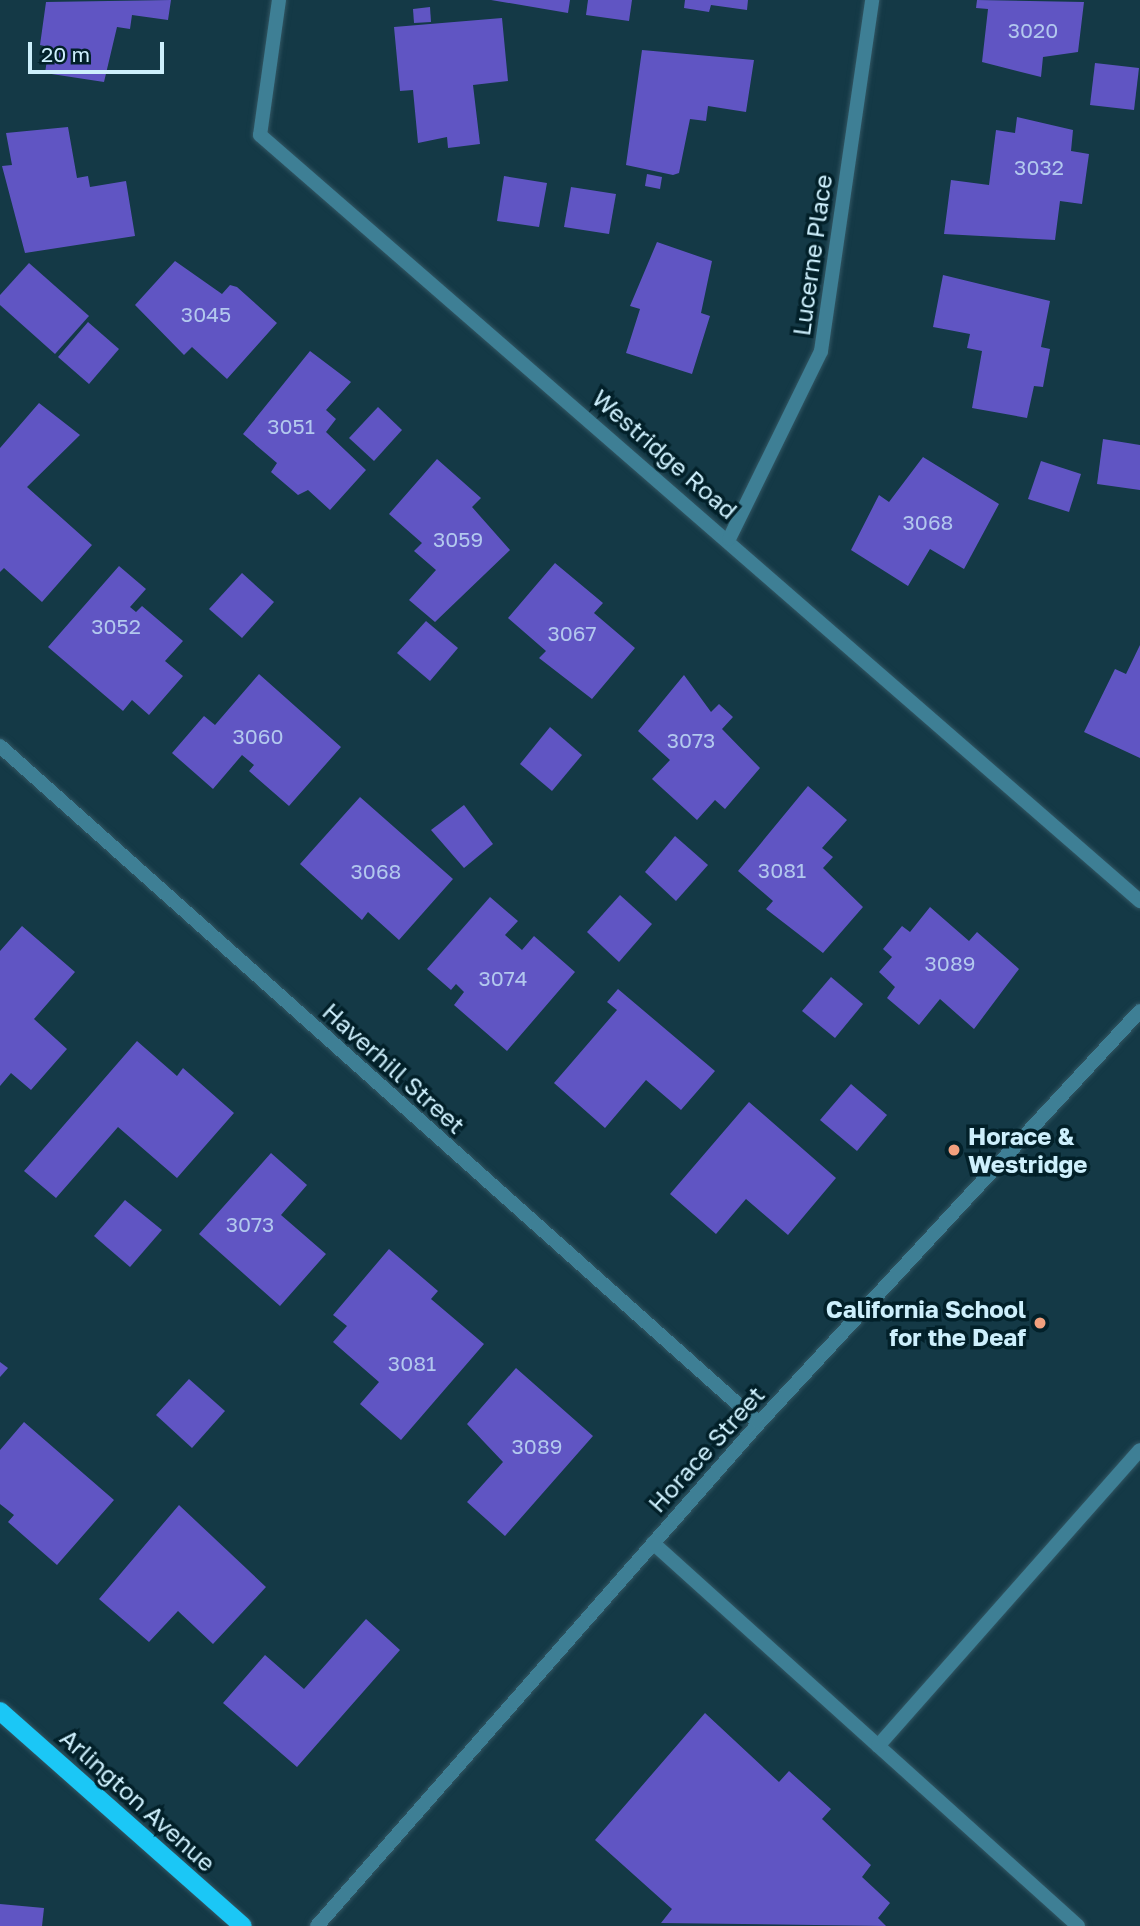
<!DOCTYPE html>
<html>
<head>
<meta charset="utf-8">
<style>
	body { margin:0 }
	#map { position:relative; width:1140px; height:1926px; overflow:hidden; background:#143946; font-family:"Golos Text",sans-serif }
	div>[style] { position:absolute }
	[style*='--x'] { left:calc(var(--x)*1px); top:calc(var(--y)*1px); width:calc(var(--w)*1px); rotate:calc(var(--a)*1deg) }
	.building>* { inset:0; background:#6055c3 }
	.roads { filter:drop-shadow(0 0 2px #325663) drop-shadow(0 0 2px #325663) }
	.service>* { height:14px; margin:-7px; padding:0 7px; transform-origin:7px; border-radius:7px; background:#3e7f95 }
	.minor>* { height:14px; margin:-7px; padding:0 7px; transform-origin:7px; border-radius:7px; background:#3e7f95 }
	.primary>* { height:18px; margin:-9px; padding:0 9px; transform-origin:9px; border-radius:9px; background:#1bc7f6 }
	.dots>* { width:19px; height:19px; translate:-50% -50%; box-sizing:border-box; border:4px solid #022029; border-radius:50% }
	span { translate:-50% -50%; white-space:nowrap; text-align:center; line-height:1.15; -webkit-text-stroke:7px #022029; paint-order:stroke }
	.number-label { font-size:21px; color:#b2c8ee }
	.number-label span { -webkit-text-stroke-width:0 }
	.street-label { font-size:24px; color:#cdeffc }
	.poi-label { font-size:24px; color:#cdeffc; font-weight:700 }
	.left { translate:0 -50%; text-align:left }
	.right { translate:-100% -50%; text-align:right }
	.scale { position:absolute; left:28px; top:42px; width:136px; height:32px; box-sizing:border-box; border:4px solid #cdeffc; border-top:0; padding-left:9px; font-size:21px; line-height:24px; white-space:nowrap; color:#cdeffc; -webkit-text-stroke:5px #022029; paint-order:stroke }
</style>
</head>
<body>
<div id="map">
	<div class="building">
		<div style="clip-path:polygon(171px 0,168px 20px,132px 15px,130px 29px,117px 27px,104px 82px,45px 73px,49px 47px,40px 45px,46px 2px)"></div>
		<div style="clip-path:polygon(491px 0,570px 0,568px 13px)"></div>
		<div style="clip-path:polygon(588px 0,632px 0,629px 21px,586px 15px)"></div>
		<div style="clip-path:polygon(685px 0,748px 0,747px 10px,711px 5px,709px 12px,684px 8px)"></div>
		<div style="clip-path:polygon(977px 0,1084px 2px,1078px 52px,1043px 57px,1041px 77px,982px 62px,988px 9px,976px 8px)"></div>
		<div style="clip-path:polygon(430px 7px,431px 22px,414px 23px,413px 9px)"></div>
		<div style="clip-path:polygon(502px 18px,508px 81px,473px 85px,480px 144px,448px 148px,447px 137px,418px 143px,413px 90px,400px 91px,394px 27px)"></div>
		<div style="clip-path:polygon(642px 50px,754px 60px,746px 112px,708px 106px,706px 121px,690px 119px,679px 173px,673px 175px,626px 165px)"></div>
		<div style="clip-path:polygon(1095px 63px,1139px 68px,1134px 110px,1090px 105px)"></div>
		<div style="clip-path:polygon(1017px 117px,1073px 130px,1071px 151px,1089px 154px,1082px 204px,1060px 201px,1055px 240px,944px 234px,951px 180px,989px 185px,996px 130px,1015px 133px)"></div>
		<div style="clip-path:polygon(68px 127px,77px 178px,88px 176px,90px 187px,126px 181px,135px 236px,25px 253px,2px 166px,12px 165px,6px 133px)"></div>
		<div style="clip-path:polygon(647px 174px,662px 177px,660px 189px,645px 186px)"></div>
		<div style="clip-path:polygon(504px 176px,547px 183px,539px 227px,497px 221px)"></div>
		<div style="clip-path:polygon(571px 187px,616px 194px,609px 234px,564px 227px)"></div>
		<div style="clip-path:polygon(657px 242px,712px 261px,701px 313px,710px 316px,692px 374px,626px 353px,640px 309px,630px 306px)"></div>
		<div style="clip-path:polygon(175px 261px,222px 294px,230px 285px,237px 287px,277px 323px,227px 379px,192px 347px,184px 355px,135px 305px)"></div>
		<div style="clip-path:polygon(29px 263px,89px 316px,55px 354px,0 305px,0 295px)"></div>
		<div style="clip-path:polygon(943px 275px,1050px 301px,1041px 347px,1050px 349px,1043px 387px,1034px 386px,1027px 418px,972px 408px,982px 351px,967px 348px,970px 334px,933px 327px)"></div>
		<div style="clip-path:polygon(88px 322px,119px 349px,89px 384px,58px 357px)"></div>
		<div style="clip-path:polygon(310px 351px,351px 382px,326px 410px,336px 419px,326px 432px,366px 470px,330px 510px,308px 490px,298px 495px,271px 472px,277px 463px,243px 434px)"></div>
		<div style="clip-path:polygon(39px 403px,80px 435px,27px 487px,92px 545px,42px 602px,4px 568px,0 572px,0 448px)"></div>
		<div style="clip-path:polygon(378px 407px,402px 430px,374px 461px,349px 438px)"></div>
		<div style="clip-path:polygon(1103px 439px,1140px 445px,1140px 490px,1097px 484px)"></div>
		<div style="clip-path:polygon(923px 457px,999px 504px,964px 569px,930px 549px,908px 586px,851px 550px,879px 495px,889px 502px)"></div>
		<div style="clip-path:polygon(437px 459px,481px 498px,472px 507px,510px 550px,435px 622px,409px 600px,436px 570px,414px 551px,422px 543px,389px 514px)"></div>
		<div style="clip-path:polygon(1041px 461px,1081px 474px,1069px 512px,1028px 499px)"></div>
		<div style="clip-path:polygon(555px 563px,603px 603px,594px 613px,635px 648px,592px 699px,539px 658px,546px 651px,508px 618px)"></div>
		<div style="clip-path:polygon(119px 566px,146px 589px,130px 607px,136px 612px,142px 606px,183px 641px,165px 661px,183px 676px,149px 715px,132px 700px,123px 711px,48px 647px)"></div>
		<div style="clip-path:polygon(242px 573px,274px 602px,242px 638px,209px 609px)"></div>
		<div style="clip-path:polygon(426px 621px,458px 648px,430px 681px,397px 653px)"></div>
		<div style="clip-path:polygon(1140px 645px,1140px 758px,1084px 732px,1115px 669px,1126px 674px)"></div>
		<div style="clip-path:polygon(259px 674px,341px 747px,289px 806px,249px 771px,254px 765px,242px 755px,213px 789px,172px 753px,204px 716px,215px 725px)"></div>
		<div style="clip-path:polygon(684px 675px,711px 712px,719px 704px,733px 717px,722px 729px,760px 768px,725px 809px,715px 800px,697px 820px,652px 779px,670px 760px,638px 731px)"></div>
		<div style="clip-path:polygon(550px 727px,582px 755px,552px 791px,520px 764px)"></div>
		<div style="clip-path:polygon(808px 786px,847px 820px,822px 848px,833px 857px,823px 868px,863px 907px,823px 953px,766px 909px,773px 901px,738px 871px)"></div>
		<div style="clip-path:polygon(360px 797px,453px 879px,399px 940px,368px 912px,362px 920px,300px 864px)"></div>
		<div style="clip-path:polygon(464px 805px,493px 844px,464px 868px,431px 830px)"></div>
		<div style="clip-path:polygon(675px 836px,708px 865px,676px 901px,645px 872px)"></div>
		<div style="clip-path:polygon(620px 895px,652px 924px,619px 962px,587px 932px)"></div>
		<div style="clip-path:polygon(490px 897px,518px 921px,505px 935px,522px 950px,534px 936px,575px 972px,507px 1051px,454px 1005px,464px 992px,456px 984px,451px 990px,427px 969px)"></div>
		<div style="clip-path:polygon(930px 907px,969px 941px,977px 932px,1019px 969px,974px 1029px,940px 999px,919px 1025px,887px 998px,895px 987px,879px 972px,892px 957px,883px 949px,902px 926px,910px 932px)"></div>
		<div style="clip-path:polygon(22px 926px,75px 972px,34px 1019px,67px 1049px,31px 1090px,11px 1073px,0 1086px,0 951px)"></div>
		<div style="clip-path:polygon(831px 977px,863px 1004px,835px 1038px,802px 1011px)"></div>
		<div style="clip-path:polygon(618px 989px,715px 1071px,681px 1110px,646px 1080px,605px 1128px,554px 1083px,617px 1010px,607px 1002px)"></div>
		<div style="clip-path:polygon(137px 1041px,177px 1076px,183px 1068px,234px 1113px,177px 1178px,118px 1127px,56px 1198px,24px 1171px)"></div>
		<div style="clip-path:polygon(851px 1084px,887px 1115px,857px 1151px,820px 1120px)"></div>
		<div style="clip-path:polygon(749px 1102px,836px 1178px,788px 1235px,746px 1199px,716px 1234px,670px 1194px)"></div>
		<div style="clip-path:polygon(271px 1153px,307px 1185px,281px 1215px,326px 1254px,280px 1306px,199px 1234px)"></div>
		<div style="clip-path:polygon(125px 1200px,162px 1230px,130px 1267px,94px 1236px)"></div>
		<div style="clip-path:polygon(389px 1249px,438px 1291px,431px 1299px,484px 1344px,401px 1440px,360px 1404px,379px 1382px,333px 1342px,347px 1326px,333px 1315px)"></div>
		<div style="clip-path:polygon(0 1362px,8px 1368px,0 1377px)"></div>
		<div style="clip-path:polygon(516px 1368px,593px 1436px,505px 1536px,467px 1502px,503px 1462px,467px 1424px)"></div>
		<div style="clip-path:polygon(189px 1379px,225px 1411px,192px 1448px,156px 1415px)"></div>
		<div style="clip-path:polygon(24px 1422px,114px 1500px,57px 1565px,8px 1522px,14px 1515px,0 1504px,0 1450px)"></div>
		<div style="clip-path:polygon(179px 1505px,266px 1587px,213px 1644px,178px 1611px,149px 1642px,99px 1599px)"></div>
		<div style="clip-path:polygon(366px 1619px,400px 1650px,297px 1767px,223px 1703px,265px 1655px,304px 1689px)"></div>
		<div style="clip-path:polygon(705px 1713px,779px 1782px,789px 1771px,831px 1809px,822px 1819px,871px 1865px,862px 1877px,890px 1903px,878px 1918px,886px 1926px,661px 1923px,672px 1909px,595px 1840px)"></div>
		<div style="clip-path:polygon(0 1904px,44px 1908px,42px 1926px,0 1926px)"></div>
	</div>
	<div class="roads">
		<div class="service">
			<div style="--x:653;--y:1543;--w:572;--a:42.02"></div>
			<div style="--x:878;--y:1746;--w:395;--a:-48.5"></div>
		</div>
		<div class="minor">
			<div style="--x:279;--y:0;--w:136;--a:98"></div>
			<div style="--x:260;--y:135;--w:1167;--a:41.04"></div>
			<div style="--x:729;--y:539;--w:209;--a:-63.9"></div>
			<div style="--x:821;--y:351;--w:355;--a:-81.7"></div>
			<div style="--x:0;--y:746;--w:1017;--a:41.73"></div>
			<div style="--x:317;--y:1926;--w:670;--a:-48.69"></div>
			<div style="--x:759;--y:1423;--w:561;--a:-47.24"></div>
		</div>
		<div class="primary">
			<div style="--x:0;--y:1711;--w:324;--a:41.5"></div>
		</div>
	</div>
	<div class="dots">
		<div style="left:954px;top:1150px;background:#f2a07e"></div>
		<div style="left:1040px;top:1323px;background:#f2a07e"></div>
	</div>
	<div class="number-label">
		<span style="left:1033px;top:30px">3020</span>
		<span style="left:1039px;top:167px">3032</span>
		<span style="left:206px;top:314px">3045</span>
		<span style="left:291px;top:426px">3051</span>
		<span style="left:928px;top:522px">3068</span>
		<span style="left:458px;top:539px">3059</span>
		<span style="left:116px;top:626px">3052</span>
		<span style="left:572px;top:633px">3067</span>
		<span style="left:258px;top:736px">3060</span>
		<span style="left:691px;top:740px">3073</span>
		<span style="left:782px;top:870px">3081</span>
		<span style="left:376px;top:871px">3068</span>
		<span style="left:950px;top:963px">3089</span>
		<span style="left:503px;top:978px">3074</span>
		<span style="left:250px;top:1224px">3073</span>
		<span style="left:412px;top:1363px">3081</span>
		<span style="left:537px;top:1446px">3089</span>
	</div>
	<div class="street-label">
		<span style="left:812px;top:255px;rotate:-82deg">Lucerne Place</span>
		<span style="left:665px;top:454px;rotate:41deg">Westridge Road</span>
		<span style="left:394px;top:1068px;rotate:42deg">Haverhill Street</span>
		<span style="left:706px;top:1449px;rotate:-48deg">Horace Street</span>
		<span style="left:138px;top:1800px;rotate:42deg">Arlington Avenue</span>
	</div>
	<div class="poi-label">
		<span class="left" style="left:968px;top:1150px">Horace &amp;<br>Westridge</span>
		<span class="right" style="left:1026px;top:1323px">California School<br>for the Deaf</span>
	</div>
	<div class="scale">20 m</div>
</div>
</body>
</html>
